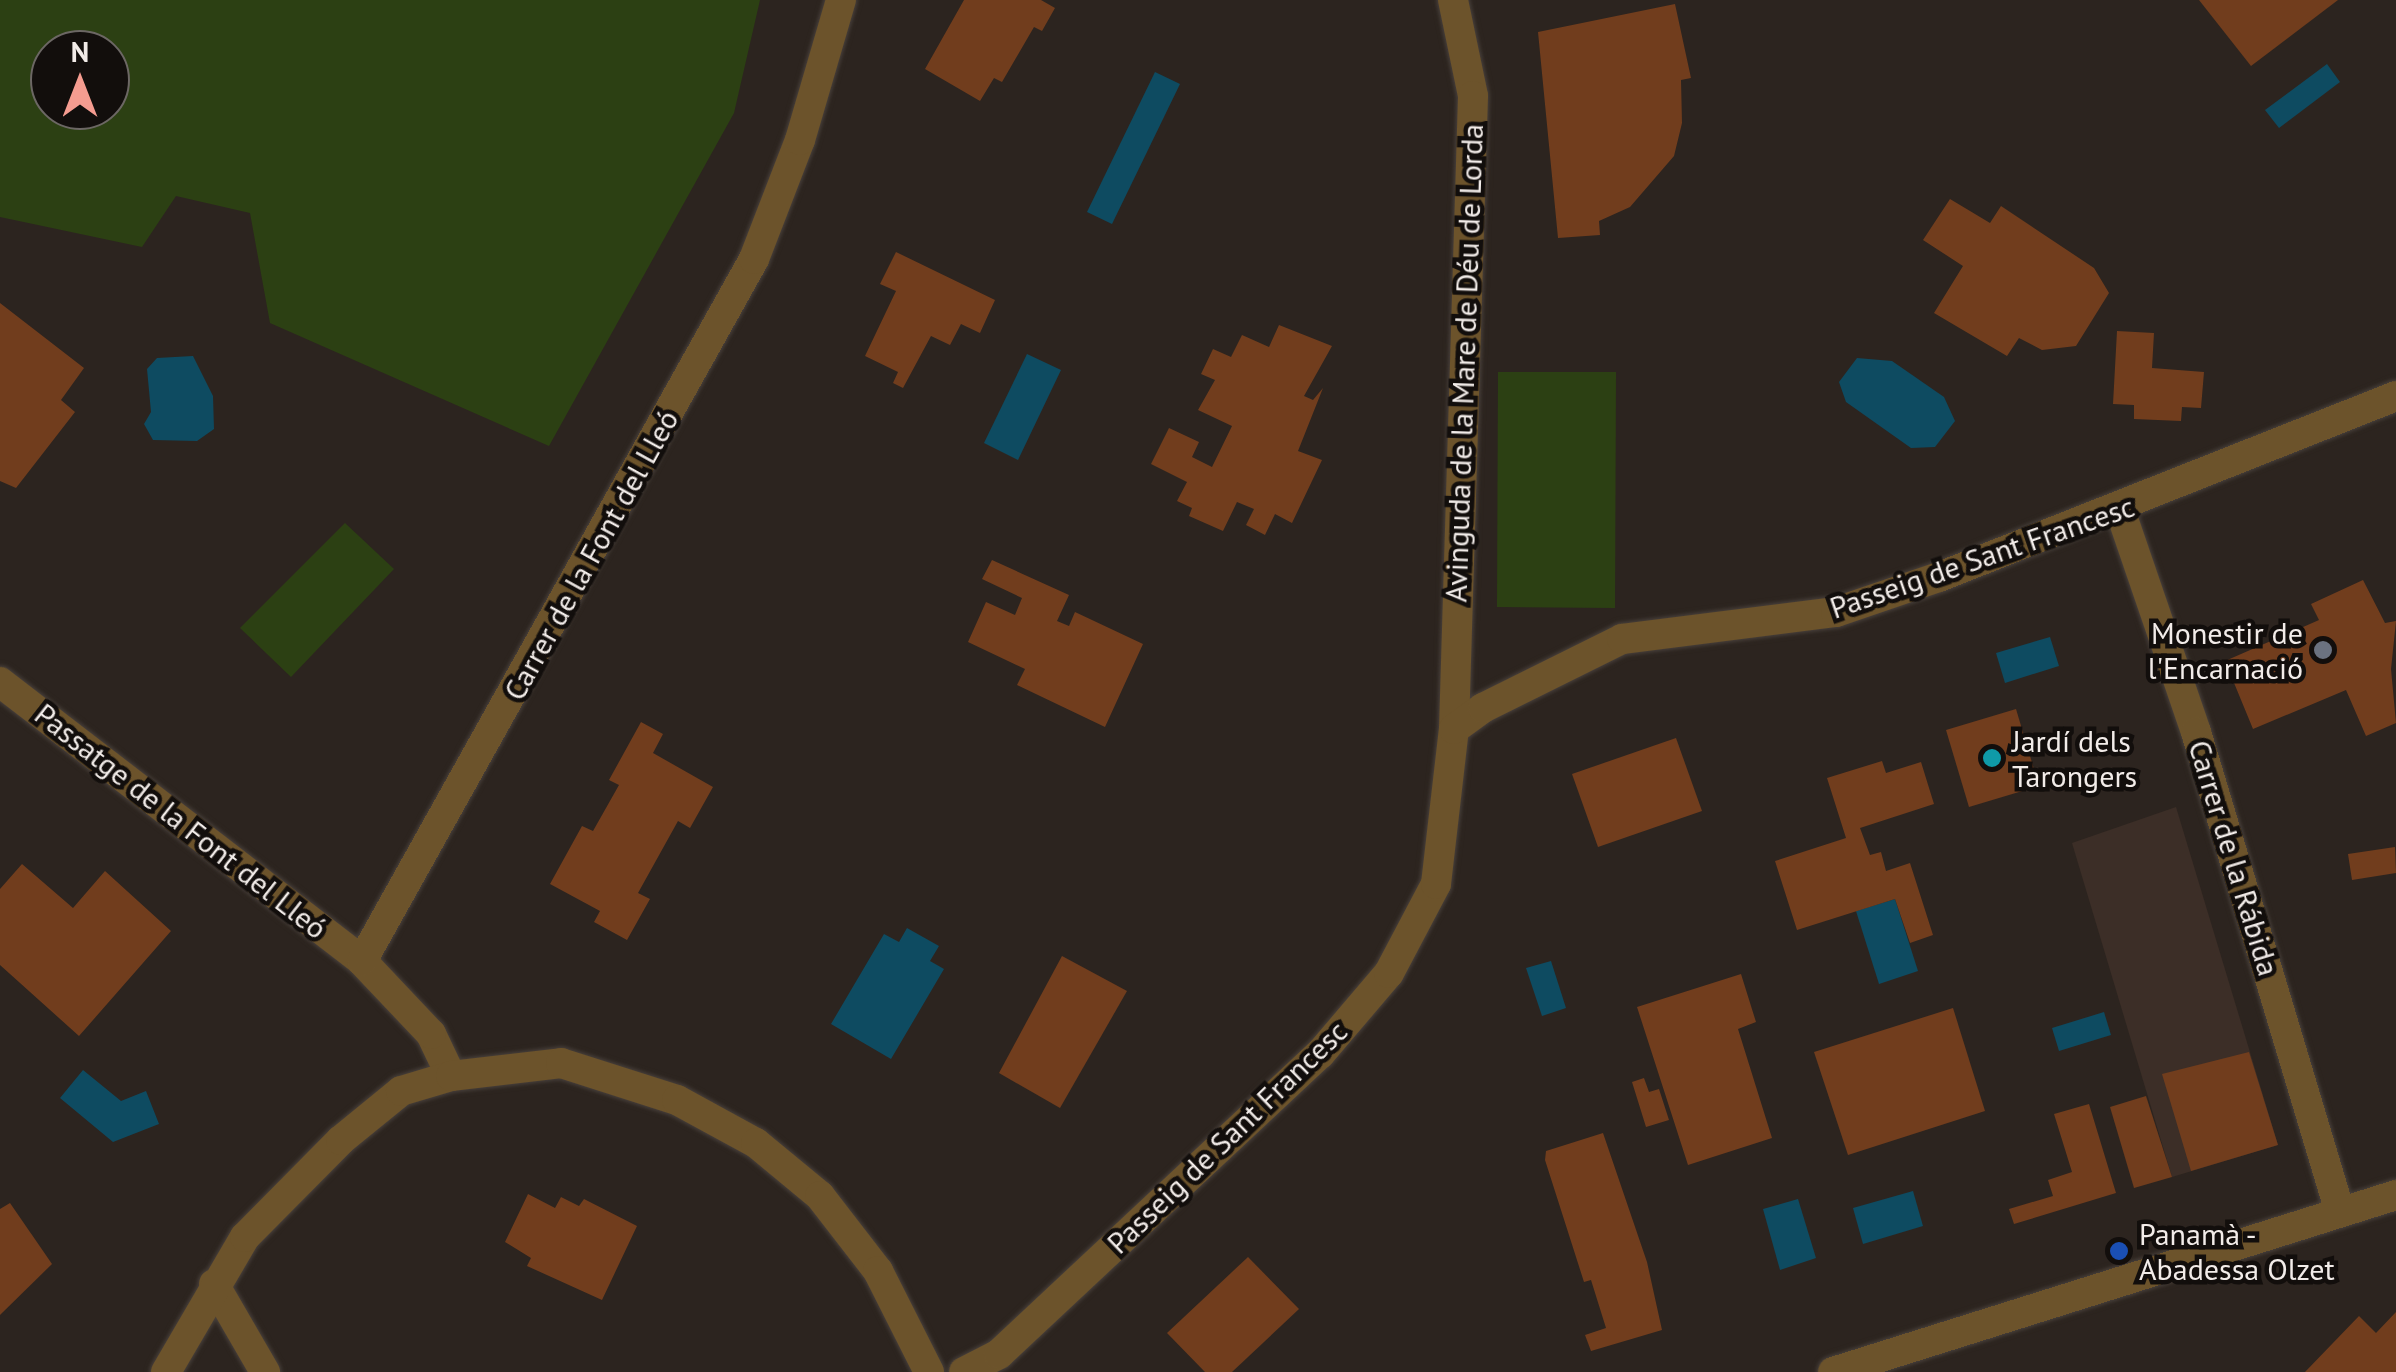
<!DOCTYPE html>
<html>
<head>
<meta charset="utf-8">
<style>
	body { margin:0 }
	#map { position:relative; width:2396px; height:1372px; overflow:hidden; background:#2c241f; font-family:"PT Sans",sans-serif }
	div>[style] { position:absolute }
	[style*='--x'] { left:calc(var(--x)*1px); top:calc(var(--y)*1px); width:calc(var(--w)*1px); rotate:calc(var(--a)*1deg) }
	.built>* { inset:0; background:#3c2e27 }
	.green>* { inset:0; background:#2c4013 }
	.water>* { inset:0; background:#0e4b61 }
	.building>* { inset:0; background:#713d1d }
	.roads { filter:drop-shadow(0 0 2px #48403b) drop-shadow(0 0 2px #48403b) }
	.minor>* { height:30px; margin:-15px; padding:0 15px; transform-origin:15px; border-radius:15px; background:#6c532b }
	.dots>* { width:28px; height:28px; translate:-50% -50%; box-sizing:border-box; border:5px solid #120e0c; border-radius:50% }
	span { translate:-50% -50%; white-space:nowrap; text-align:center; line-height:1.15; -webkit-text-stroke:9px #120e0c; paint-order:stroke }
	.street-label { font-size:30px; color:#f2ece9 }
	.poi-label { font-size:30px; color:#f2ece9 }
	.right { translate:-100% -50%; text-align:right }
	.left { translate:0 -50%; text-align:left }
	.north { position:absolute; left:30px; top:30px; width:100px; height:100px; box-sizing:border-box; background:#120e0c; border:2px solid #6c6764; border-radius:50%; rotate:0deg; font-size:28px; font-weight:700; line-height:40px; text-align:center; color:#f2ece9 }
	.north::after { content:''; display:block; margin:auto; width:35px; height:45px; background:#f59c90; clip-path:polygon(50% 0,100% 100%,50% 72%,0 100%) }
</style>
</head>
<body>
<div id="map">
	<div class="built">
		<div style="clip-path:polygon(2176px 807px,2278px 1145px,2172px 1177px,2072px 843px)"></div>
	</div>
	<div class="green">
		<div style="clip-path:polygon(evenodd,0 0,760px 0,734px 113px,549px 446px,270px 323px,250px 213px,176px 196px,142px 247px,0 217px,0 0,110px 50px,110px 110px,50px 110px,50px 50px,110px 50px)"></div>
		<div style="clip-path:polygon(1498px 372px,1616px 372px,1615px 608px,1497px 607px)"></div>
		<div style="clip-path:polygon(345px 523px,394px 569px,291px 677px,240px 628px)"></div>
	</div>
	<div class="water">
		<div style="clip-path:polygon(2327px 64px,2340px 82px,2279px 128px,2265px 110px)"></div>
		<div style="clip-path:polygon(1155px 72px,1180px 84px,1112px 224px,1087px 212px)"></div>
		<div style="clip-path:polygon(1027px 354px,1061px 370px,1018px 460px,984px 443px)"></div>
		<div style="clip-path:polygon(193px 356px,213px 396px,214px 429px,197px 441px,153px 440px,144px 424px,151px 412px,147px 369px,157px 358px)"></div>
		<div style="clip-path:polygon(1857px 358px,1892px 361px,1944px 397px,1955px 421px,1935px 447px,1911px 448px,1846px 402px,1839px 382px)"></div>
		<div style="clip-path:polygon(2050px 637px,2059px 666px,2005px 683px,1996px 653px)"></div>
		<div style="clip-path:polygon(1895px 899px,1918px 971px,1879px 984px,1856px 911px)"></div>
		<div style="clip-path:polygon(907px 928px,939px 946px,930px 961px,944px 969px,891px 1059px,831px 1024px,884px 934px,899px 942px)"></div>
		<div style="clip-path:polygon(1551px 961px,1566px 1008px,1542px 1016px,1526px 968px)"></div>
		<div style="clip-path:polygon(2104px 1012px,2111px 1035px,2059px 1051px,2052px 1028px)"></div>
		<div style="clip-path:polygon(83px 1070px,121px 1101px,146px 1091px,159px 1124px,113px 1142px,60px 1098px)"></div>
		<div style="clip-path:polygon(1913px 1191px,1923px 1226px,1863px 1244px,1853px 1208px)"></div>
		<div style="clip-path:polygon(1798px 1199px,1816px 1258px,1780px 1270px,1763px 1209px)"></div>
	</div>
	<div class="building">
		<div style="clip-path:polygon(964px 0,1041px 0,1055px 8px,1042px 31px,1034px 27px,1002px 82px,994px 78px,980px 101px,925px 69px)"></div>
		<div style="clip-path:polygon(2199px 0,2338px 0,2251px 66px)"></div>
		<div style="clip-path:polygon(1675px 4px,1691px 78px,1681px 80px,1682px 123px,1674px 156px,1630px 207px,1599px 221px,1600px 235px,1558px 238px,1538px 32px)"></div>
		<div style="clip-path:polygon(1950px 199px,1990px 223px,2001px 206px,2094px 268px,2109px 293px,2076px 346px,2042px 350px,2019px 338px,2007px 356px,1934px 313px,1963px 266px,1923px 240px)"></div>
		<div style="clip-path:polygon(896px 252px,995px 300px,980px 333px,961px 324px,950px 345px,931px 336px,903px 388px,893px 383px,898px 372px,865px 356px,896px 291px,880px 284px)"></div>
		<div style="clip-path:polygon(0 303px,84px 368px,61px 400px,75px 412px,16px 488px,0 481px)"></div>
		<div style="clip-path:polygon(1279px 325px,1332px 346px,1304px 396px,1313px 400px,1323px 388px,1298px 451px,1322px 460px,1292px 523px,1275px 514px,1265px 535px,1246px 525px,1254px 509px,1237px 502px,1223px 531px,1189px 516px,1192px 508px,1177px 501px,1187px 482px,1151px 464px,1169px 428px,1199px 442px,1192px 457px,1212px 467px,1232px 426px,1198px 410px,1215px 380px,1201px 374px,1213px 349px,1231px 357px,1242px 335px,1269px 347px)"></div>
		<div style="clip-path:polygon(2117px 331px,2154px 333px,2152px 368px,2204px 372px,2201px 408px,2182px 407px,2181px 421px,2134px 419px,2134px 405px,2113px 404px)"></div>
		<div style="clip-path:polygon(992px 560px,1069px 595px,1057px 621px,1069px 626px,1075px 612px,1143px 644px,1105px 727px,1017px 685px,1025px 669px,968px 642px,986px 602px,1015px 615px,1022px 598px,982px 579px)"></div>
		<div style="clip-path:polygon(2363px 580px,2385px 623px,2396px 621px,2391px 669px,2396px 723px,2366px 736px,2346px 690px,2253px 729px,2225px 661px,2319px 620px,2311px 604px)"></div>
		<div style="clip-path:polygon(2016px 709px,2039px 786px,1969px 807px,1946px 730px)"></div>
		<div style="clip-path:polygon(641px 722px,663px 734px,653px 753px,713px 787px,690px 828px,678px 821px,638px 893px,650px 899px,627px 940px,594px 922px,600px 911px,550px 884px,582px 826px,593px 831px,619px 785px,609px 780px)"></div>
		<div style="clip-path:polygon(1676px 738px,1702px 811px,1598px 847px,1572px 774px)"></div>
		<div style="clip-path:polygon(1882px 761px,1886px 773px,1921px 762px,1934px 804px,1860px 828px,1870px 855px,1881px 852px,1886px 871px,1910px 863px,1933px 935px,1910px 943px,1895px 899px,1797px 930px,1775px 861px,1846px 838px,1827px 778px)"></div>
		<div style="clip-path:polygon(2395px 847px,2396px 873px,2352px 880px,2348px 854px)"></div>
		<div style="clip-path:polygon(22px 864px,73px 908px,105px 871px,171px 931px,79px 1036px,0 965px,0 889px)"></div>
		<div style="clip-path:polygon(1062px 956px,1127px 991px,1060px 1108px,999px 1073px)"></div>
		<div style="clip-path:polygon(1741px 974px,1756px 1022px,1738px 1029px,1772px 1138px,1688px 1165px,1637px 1007px)"></div>
		<div style="clip-path:polygon(1953px 1008px,1985px 1111px,1848px 1155px,1814px 1052px)"></div>
		<div style="clip-path:polygon(2249px 1052px,2278px 1145px,2191px 1171px,2162px 1074px)"></div>
		<div style="clip-path:polygon(1644px 1078px,1649px 1092px,1659px 1089px,1669px 1120px,1646px 1127px,1632px 1082px)"></div>
		<div style="clip-path:polygon(2146px 1096px,2172px 1177px,2134px 1188px,2110px 1107px)"></div>
		<div style="clip-path:polygon(2089px 1104px,2116px 1193px,2014px 1224px,2009px 1209px,2053px 1196px,2048px 1180px,2072px 1172px,2054px 1114px)"></div>
		<div style="clip-path:polygon(1603px 1133px,1647px 1262px,1662px 1330px,1591px 1351px,1585px 1335px,1606px 1328px,1591px 1280px,1584px 1282px,1545px 1160px,1546px 1151px)"></div>
		<div style="clip-path:polygon(528px 1194px,555px 1208px,561px 1197px,579px 1206px,584px 1199px,637px 1226px,602px 1300px,527px 1266px,531px 1258px,505px 1242px)"></div>
		<div style="clip-path:polygon(10px 1203px,52px 1264px,0 1315px,0 1209px)"></div>
		<div style="clip-path:polygon(1248px 1257px,1299px 1309px,1232px 1372px,1205px 1372px,1167px 1333px)"></div>
		<div style="clip-path:polygon(2396px 1312px,2396px 1372px,2305px 1372px,2359px 1316px,2376px 1333px)"></div>
	</div>
	<div class="roads">
		<div class="minor">
			<div style="--x:1453;--y:0;--w:98;--a:78.2"></div>
			<div style="--x:1473;--y:96;--w:633;--a:91.72"></div>
			<div style="--x:2120;--y:510;--w:235;--a:71.1"></div>
			<div style="--x:2196;--y:732;--w:498;--a:73.3"></div>
			<div style="--x:0;--y:682;--w:457;--a:37.6"></div>
			<div style="--x:451;--y:1076;--w:47;--a:-115.5"></div>
			<div style="--x:431;--y:1034;--w:100;--a:-133.4"></div>
			<div style="--x:362;--y:961;--w:804;--a:-60.82"></div>
			<div style="--x:754;--y:259;--w:128;--a:-68.9"></div>
			<div style="--x:800;--y:140;--w:146;--a:-73.7"></div>
			<div style="--x:214;--y:1284;--w:102;--a:59.9"></div>
			<div style="--x:166;--y:1372;--w:156;--a:-59.7"></div>
			<div style="--x:245;--y:1237;--w:136;--a:-45.3"></div>
			<div style="--x:341;--y:1140;--w:77;--a:-39.2"></div>
			<div style="--x:401;--y:1091;--w:52;--a:-16.7"></div>
			<div style="--x:451;--y:1076;--w:111;--a:-6.7"></div>
			<div style="--x:561;--y:1063;--w:122;--a:17.7"></div>
			<div style="--x:677;--y:1100;--w:90;--a:28.6"></div>
			<div style="--x:756;--y:1143;--w:83;--a:39.6"></div>
			<div style="--x:820;--y:1196;--w:95;--a:52.3"></div>
			<div style="--x:878;--y:1271;--w:113;--a:63.2"></div>
			<div style="--x:964;--y:1372;--w:39;--a:-27"></div>
			<div style="--x:999;--y:1354;--w:439;--a:-43.1"></div>
			<div style="--x:1320;--y:1054;--w:106;--a:-49.6"></div>
			<div style="--x:1389;--y:973;--w:101;--a:-62.2"></div>
			<div style="--x:1436;--y:884;--w:156;--a:-83.4"></div>
			<div style="--x:1454;--y:729;--w:36;--a:-36"></div>
			<div style="--x:1483;--y:708;--w:155;--a:-26.4"></div>
			<div style="--x:1622;--y:639;--w:216;--a:-7.2"></div>
			<div style="--x:1836;--y:612;--w:109;--a:-18.8"></div>
			<div style="--x:1939;--y:577;--w:492;--a:-21.6"></div>
			<div style="--x:1833;--y:1372;--w:590;--a:-17.45"></div>
		</div>
	</div>
	<div class="dots">
		<div style="left:2323px;top:650px;background:#6b7280"></div>
		<div style="left:1992px;top:758px;background:#0f9aa8"></div>
		<div style="left:2119px;top:1251px;background:#1a4fb4"></div>
	</div>
	<div class="street-label">
		<span style="left:1464px;top:363px;rotate:-88deg">Avinguda de la Mare de Déu de Lorda</span>
		<span style="left:591px;top:555px;rotate:-61deg">Carrer de la Font del Lleó</span>
		<span style="left:1982px;top:557px;rotate:-19deg">Passeig de Sant Francesc</span>
		<span style="left:181px;top:821px;rotate:38deg">Passatge de la Font del Lleó</span>
		<span style="left:2234px;top:858px;rotate:73deg">Carrer de la Rábida</span>
		<span style="left:1227px;top:1137px;rotate:-44deg">Passeig de Sant Francesc</span>
	</div>
	<div class="poi-label">
		<span class="right" style="left:2303px;top:650px">Monestir de<br>l'Encarnació</span>
		<span class="left" style="left:2012px;top:758px">Jardí dels<br>Tarongers</span>
		<span class="left" style="left:2139px;top:1251px">Panamà -<br>Abadessa Olzet</span>
	</div>
	<div class="north">N</div>
</div>
</body>
</html>
